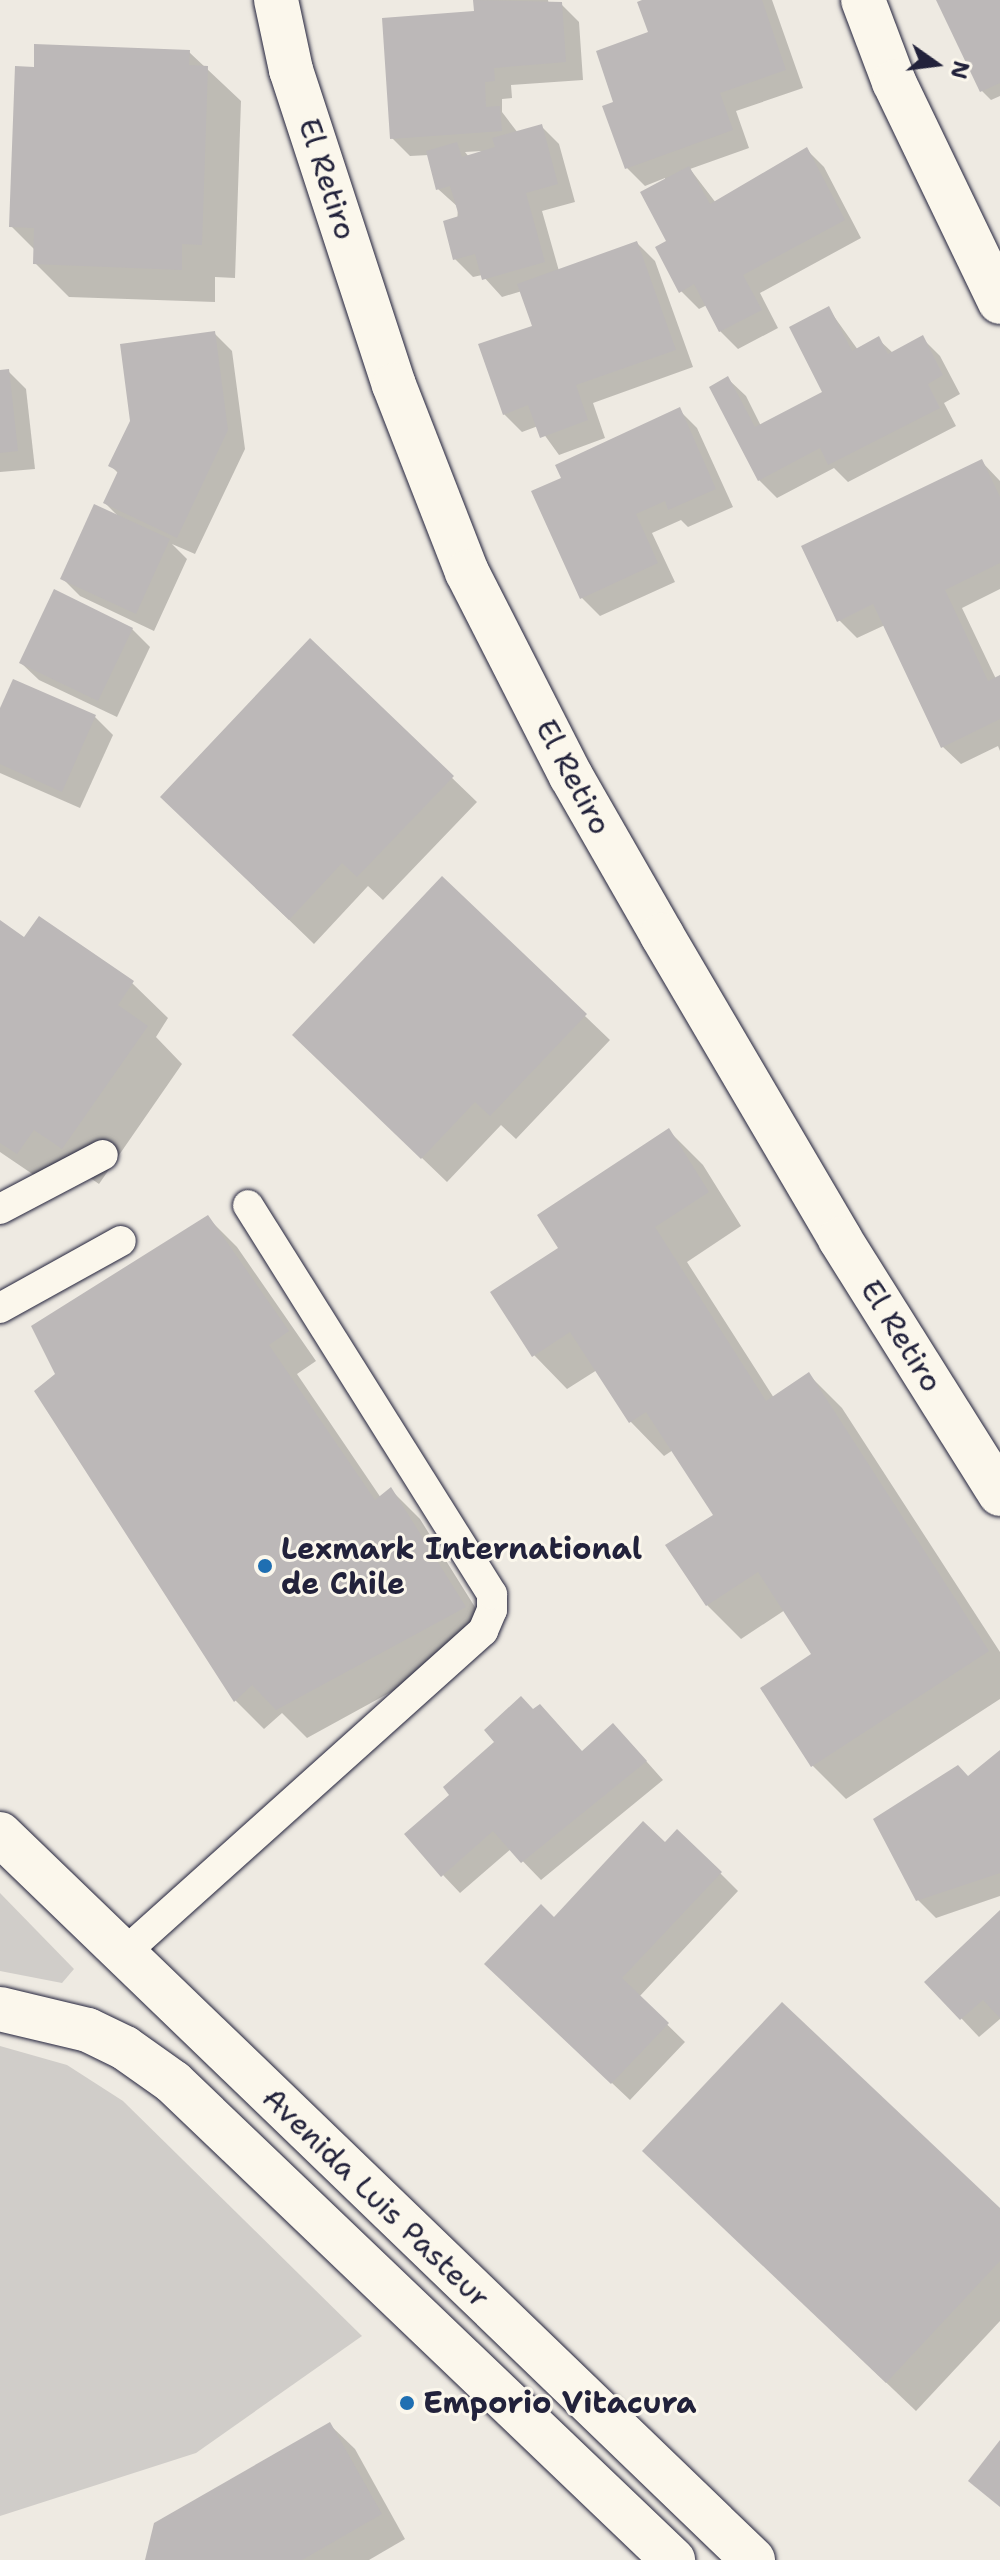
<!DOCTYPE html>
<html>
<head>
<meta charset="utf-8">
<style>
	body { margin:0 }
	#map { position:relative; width:1000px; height:2560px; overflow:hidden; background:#eeeae2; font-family:"Shantell Sans",sans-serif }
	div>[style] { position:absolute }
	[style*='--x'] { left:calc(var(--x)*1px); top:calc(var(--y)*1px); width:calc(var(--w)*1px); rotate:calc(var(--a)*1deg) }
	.green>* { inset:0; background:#d0cdc9 }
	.shadow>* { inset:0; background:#0003 }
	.building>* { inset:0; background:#bcb8b8 }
	.roads { filter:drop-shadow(0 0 2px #22223b) drop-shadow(0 0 2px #22223b) }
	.service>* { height:30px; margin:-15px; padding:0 15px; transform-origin:15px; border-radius:15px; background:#fbf7ec }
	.minor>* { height:44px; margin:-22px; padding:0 22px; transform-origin:22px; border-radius:22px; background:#fbf7ec }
	.secondary>* { height:44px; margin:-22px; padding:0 22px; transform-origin:22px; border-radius:22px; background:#fbf7ec }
	.dots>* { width:22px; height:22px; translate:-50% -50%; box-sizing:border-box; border:4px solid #fbf7ec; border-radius:50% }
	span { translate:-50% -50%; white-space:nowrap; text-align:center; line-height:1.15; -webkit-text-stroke:6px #fbf7ec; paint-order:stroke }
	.street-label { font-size:30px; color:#22223b }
	.poi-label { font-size:30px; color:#22223b; font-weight:700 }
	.left { translate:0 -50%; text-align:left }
	.north { position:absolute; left:896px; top:24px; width:80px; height:80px; -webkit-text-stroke:6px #fbf7ec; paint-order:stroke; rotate:104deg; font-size:22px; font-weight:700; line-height:32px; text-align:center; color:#22223b }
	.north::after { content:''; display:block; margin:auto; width:28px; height:36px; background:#22223b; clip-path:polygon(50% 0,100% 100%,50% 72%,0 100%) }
</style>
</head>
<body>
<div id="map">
	<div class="green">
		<div style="clip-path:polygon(0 1893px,74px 1969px,62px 1983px,0 1971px)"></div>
		<div style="clip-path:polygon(0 2046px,67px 2065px,123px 2101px,362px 2336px,196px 2453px,0 2516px)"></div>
	</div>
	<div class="shadow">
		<div style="clip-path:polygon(evenodd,475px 0,548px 0,549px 5px,561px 4px,579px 22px,583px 80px,511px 85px,512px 98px,502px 99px,502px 112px,518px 133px,541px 126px,559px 144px,575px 202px,542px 211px,559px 271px,637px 243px,655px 261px,693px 367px,593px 403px,605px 438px,559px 455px,538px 426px,522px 432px,504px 414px,535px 327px,522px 291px,502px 297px,482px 275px,473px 277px,455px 259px,458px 207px,438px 189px,429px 155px,410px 156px,392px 138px,476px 13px,475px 0,482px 151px,469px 157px,465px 152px,482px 151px)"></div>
		<div style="clip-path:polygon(648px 0,772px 0,803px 88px,736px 111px,749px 148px,690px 169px,716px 203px,806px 149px,824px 167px,861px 238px,760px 293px,778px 328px,738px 349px,720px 331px,707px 305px,699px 309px,681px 291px,668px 242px,665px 178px,645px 186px,627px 168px,616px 103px,650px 33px)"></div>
		<div style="clip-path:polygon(938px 0,1000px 0,1000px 96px,991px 100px,982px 91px)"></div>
		<div style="clip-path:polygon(189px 52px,241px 101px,235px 278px,215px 277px,215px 302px,69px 297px,35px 263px,35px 250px,11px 226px,36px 69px)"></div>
		<div style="clip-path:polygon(828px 308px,858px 350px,878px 339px,893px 353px,922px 338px,940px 356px,960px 394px,944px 403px,956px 426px,848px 482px,834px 468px,777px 498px,759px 480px,728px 379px,746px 396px,761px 426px,825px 393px)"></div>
		<div style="clip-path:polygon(214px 333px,232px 351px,245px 449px,195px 554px,172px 544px,187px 559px,154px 631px,80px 596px,62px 578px,121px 519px,105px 503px,119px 474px,111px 466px)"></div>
		<div style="clip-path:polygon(8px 371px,26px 389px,35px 469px,0 472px,0 372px)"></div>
		<div style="clip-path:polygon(679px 410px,697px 428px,733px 507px,688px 527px,681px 520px,652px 533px,675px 582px,600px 616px,582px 598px,564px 479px)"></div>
		<div style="clip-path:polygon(981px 461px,1000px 481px,1000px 589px,962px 608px,996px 679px,1000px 677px,1000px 751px,998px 746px,961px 764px,943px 747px,885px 625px,857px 638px,839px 620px)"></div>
		<div style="clip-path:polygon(132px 629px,150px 647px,117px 717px,39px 680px,21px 663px)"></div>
		<div style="clip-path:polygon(310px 641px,477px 802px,383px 900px,368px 886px,314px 944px,187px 821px)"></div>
		<div style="clip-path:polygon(0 713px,95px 717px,113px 735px,80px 808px,0 773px)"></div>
		<div style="clip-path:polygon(442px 879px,610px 1040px,516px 1139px,501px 1125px,447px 1182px,320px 1060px)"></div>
		<div style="clip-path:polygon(0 922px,25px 940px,132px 983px,168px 1018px,156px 1037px,182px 1064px,99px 1184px,70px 1164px,53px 1188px,0 1152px)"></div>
		<div style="clip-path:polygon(669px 1131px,703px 1165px,741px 1226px,687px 1262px,774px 1398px,809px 1375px,842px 1408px,1000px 1652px,1000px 1699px,846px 1799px,812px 1765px,814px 1654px,785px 1610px,741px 1639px,707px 1605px,668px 1546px,715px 1515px,673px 1450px,664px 1456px,631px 1422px,597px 1370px,567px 1389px,534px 1355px,561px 1248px)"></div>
		<div style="clip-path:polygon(208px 1218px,237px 1247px,316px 1361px,297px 1374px,381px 1498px,391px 1490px,420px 1519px,493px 1636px,307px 1738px,282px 1713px,264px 1729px,235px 1700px,57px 1375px)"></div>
		<div style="clip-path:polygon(631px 1744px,663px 1780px,541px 1880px,511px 1849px,460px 1893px,443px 1875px,452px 1795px,583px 1753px)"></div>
		<div style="clip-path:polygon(1000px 1753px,1000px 1896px,936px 1918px,918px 1900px,969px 1779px)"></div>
		<div style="clip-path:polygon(720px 1873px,738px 1891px,639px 1997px,685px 2042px,630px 2100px,505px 1982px,554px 1919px)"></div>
		<div style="clip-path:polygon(1000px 1913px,1000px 2019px,979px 2037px,927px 1982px)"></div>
		<div style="clip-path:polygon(674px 2180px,1000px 2211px,1000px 2321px,916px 2411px)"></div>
		<div style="clip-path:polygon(330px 2425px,355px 2449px,405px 2539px,369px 2560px,147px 2560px)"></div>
	</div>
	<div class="building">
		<div style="clip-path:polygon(473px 0,562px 2px,566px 62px,494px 68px,495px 81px,485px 82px,486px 107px,500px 106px,502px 131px,390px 139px,382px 18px,474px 11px)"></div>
		<div style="clip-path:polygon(762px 0,786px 70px,720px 93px,733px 130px,625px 169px,602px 106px,613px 102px,596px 51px,648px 32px,637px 2px,642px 0)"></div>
		<div style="clip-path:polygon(936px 0,1000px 0,1000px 83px,980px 92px)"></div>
		<div style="clip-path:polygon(34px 44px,190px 50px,189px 65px,208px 66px,202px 245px,182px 244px,182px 270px,33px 264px,34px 228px,9px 227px,15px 66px,34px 67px)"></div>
		<div style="clip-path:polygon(542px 124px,558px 184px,526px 193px,545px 262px,482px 280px,475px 254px,453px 260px,443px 221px,459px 216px,450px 186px,436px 190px,426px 151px,457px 142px,462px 157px,495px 147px,492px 138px)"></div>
		<div style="clip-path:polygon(807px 147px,845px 220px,743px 275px,762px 310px,719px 332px,694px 284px,679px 293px,655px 247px,666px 241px,640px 192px,689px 166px,710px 204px)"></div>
		<div style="clip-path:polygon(637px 241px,676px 350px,576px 385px,588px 420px,540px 438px,528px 405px,503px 415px,478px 344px,532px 326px,517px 284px)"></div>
		<div style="clip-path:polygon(829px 306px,852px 351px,879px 336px,888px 354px,923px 335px,943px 375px,928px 384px,940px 408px,828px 465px,820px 448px,758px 481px,709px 387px,728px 376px,755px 427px,822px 392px,789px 327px)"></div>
		<div style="clip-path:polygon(215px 331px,228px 430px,177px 538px,103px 503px,118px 471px,108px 466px,130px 421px,120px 344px)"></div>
		<div style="clip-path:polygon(9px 369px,18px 451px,0 453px,0 370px)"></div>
		<div style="clip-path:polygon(680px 407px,716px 489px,668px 510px,665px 501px,636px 514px,658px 563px,580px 599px,531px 491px,561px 478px,555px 465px)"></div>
		<div style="clip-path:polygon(982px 459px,1000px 497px,1000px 563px,945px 590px,988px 681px,1000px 675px,1000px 719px,941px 748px,873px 604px,837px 622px,801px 546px)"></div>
		<div style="clip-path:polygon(94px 504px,170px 539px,136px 614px,60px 579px)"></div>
		<div style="clip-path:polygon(54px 589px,133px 628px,98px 701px,19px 663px)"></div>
		<div style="clip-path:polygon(310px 638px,454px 776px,357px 877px,342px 863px,289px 920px,160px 797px)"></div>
		<div style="clip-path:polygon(13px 679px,96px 715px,62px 792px,0 764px,0 708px)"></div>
		<div style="clip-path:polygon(442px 876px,587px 1014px,490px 1116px,475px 1102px,421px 1159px,292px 1035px)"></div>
		<div style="clip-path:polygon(39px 916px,134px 981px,118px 1005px,148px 1026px,62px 1149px,34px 1130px,17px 1154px,0 1143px,0 920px,24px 937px)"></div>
		<div style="clip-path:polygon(669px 1128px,709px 1192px,655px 1227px,766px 1401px,809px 1372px,989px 1651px,811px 1767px,760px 1688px,811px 1654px,758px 1572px,706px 1606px,665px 1545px,713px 1515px,646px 1412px,629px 1423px,570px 1332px,532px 1357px,490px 1292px,558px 1248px,537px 1215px)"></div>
		<div style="clip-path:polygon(208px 1215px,289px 1331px,269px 1345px,375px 1500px,391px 1487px,466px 1607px,276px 1710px,252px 1685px,234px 1702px,34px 1391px,55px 1374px,31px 1326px)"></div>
		<div style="clip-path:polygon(521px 1696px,533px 1709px,540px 1704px,582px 1751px,613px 1723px,647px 1761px,521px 1863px,493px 1831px,441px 1877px,404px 1834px,449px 1795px,443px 1787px,494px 1742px,484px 1730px)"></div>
		<div style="clip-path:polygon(1000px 1750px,1000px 1873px,916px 1901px,873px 1819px,958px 1765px,968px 1776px)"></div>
		<div style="clip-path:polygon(643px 1821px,665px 1842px,677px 1829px,722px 1872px,622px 1978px,669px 2023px,611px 2084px,484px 1964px,541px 1904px,554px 1917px)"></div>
		<div style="clip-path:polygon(1000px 1910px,1000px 2018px,983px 2000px,960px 2020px,924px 1982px)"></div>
		<div style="clip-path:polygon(782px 2002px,1000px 2208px,1000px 2261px,886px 2383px,642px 2151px)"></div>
		<div style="clip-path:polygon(330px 2422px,382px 2514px,302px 2560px,145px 2560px,154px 2523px)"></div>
		<div style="clip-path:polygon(1000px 2440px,1000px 2507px,968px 2481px)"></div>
	</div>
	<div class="roads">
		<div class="service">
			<div style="--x:0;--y:1209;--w:116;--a:-27.7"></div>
			<div style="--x:0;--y:1308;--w:138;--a:-29"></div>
			<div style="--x:123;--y:1954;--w:484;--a:-41.9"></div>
			<div style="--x:483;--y:1631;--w:23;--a:-67"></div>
			<div style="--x:492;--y:1610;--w:16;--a:-90"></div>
			<div style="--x:492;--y:1594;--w:459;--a:-122.1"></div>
		</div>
		<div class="minor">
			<div style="--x:276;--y:0;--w:72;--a:77.9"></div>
			<div style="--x:291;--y:70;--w:331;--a:71.9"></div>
			<div style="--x:394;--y:385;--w:201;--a:68.7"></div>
			<div style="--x:467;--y:572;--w:229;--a:63"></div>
			<div style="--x:571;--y:776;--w:183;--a:60.2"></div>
			<div style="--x:662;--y:935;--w:352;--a:59.6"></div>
			<div style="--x:840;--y:1239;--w:301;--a:57.9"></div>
			<div style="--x:863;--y:0;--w:88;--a:69.3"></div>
			<div style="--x:894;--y:82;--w:244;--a:64.3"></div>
		</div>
		<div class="secondary">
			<div style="--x:0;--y:1834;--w:1046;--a:43.95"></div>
			<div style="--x:0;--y:2009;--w:90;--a:13.4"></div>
			<div style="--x:88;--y:2030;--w:41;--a:25.9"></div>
			<div style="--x:125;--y:2048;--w:59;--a:35.3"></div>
			<div style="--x:173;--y:2082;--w:692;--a:43.71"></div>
		</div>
	</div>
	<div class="dots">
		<div style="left:265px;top:1566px;background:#1f6fb2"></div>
		<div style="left:407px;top:2403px;background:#1f6fb2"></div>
	</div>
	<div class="street-label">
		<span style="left:327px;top:179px;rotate:72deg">El Retiro</span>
		<span style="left:573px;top:777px;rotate:62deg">El Retiro</span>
		<span style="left:901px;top:1336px;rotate:58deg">El Retiro</span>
		<span style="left:376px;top:2198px;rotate:44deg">Avenida Luis Pasteur</span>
	</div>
	<div class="poi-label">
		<span class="left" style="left:281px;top:1566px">Lexmark International<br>de Chile</span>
		<span class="left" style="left:423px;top:2403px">Emporio Vitacura</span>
	</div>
	<div class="north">N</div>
</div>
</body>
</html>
